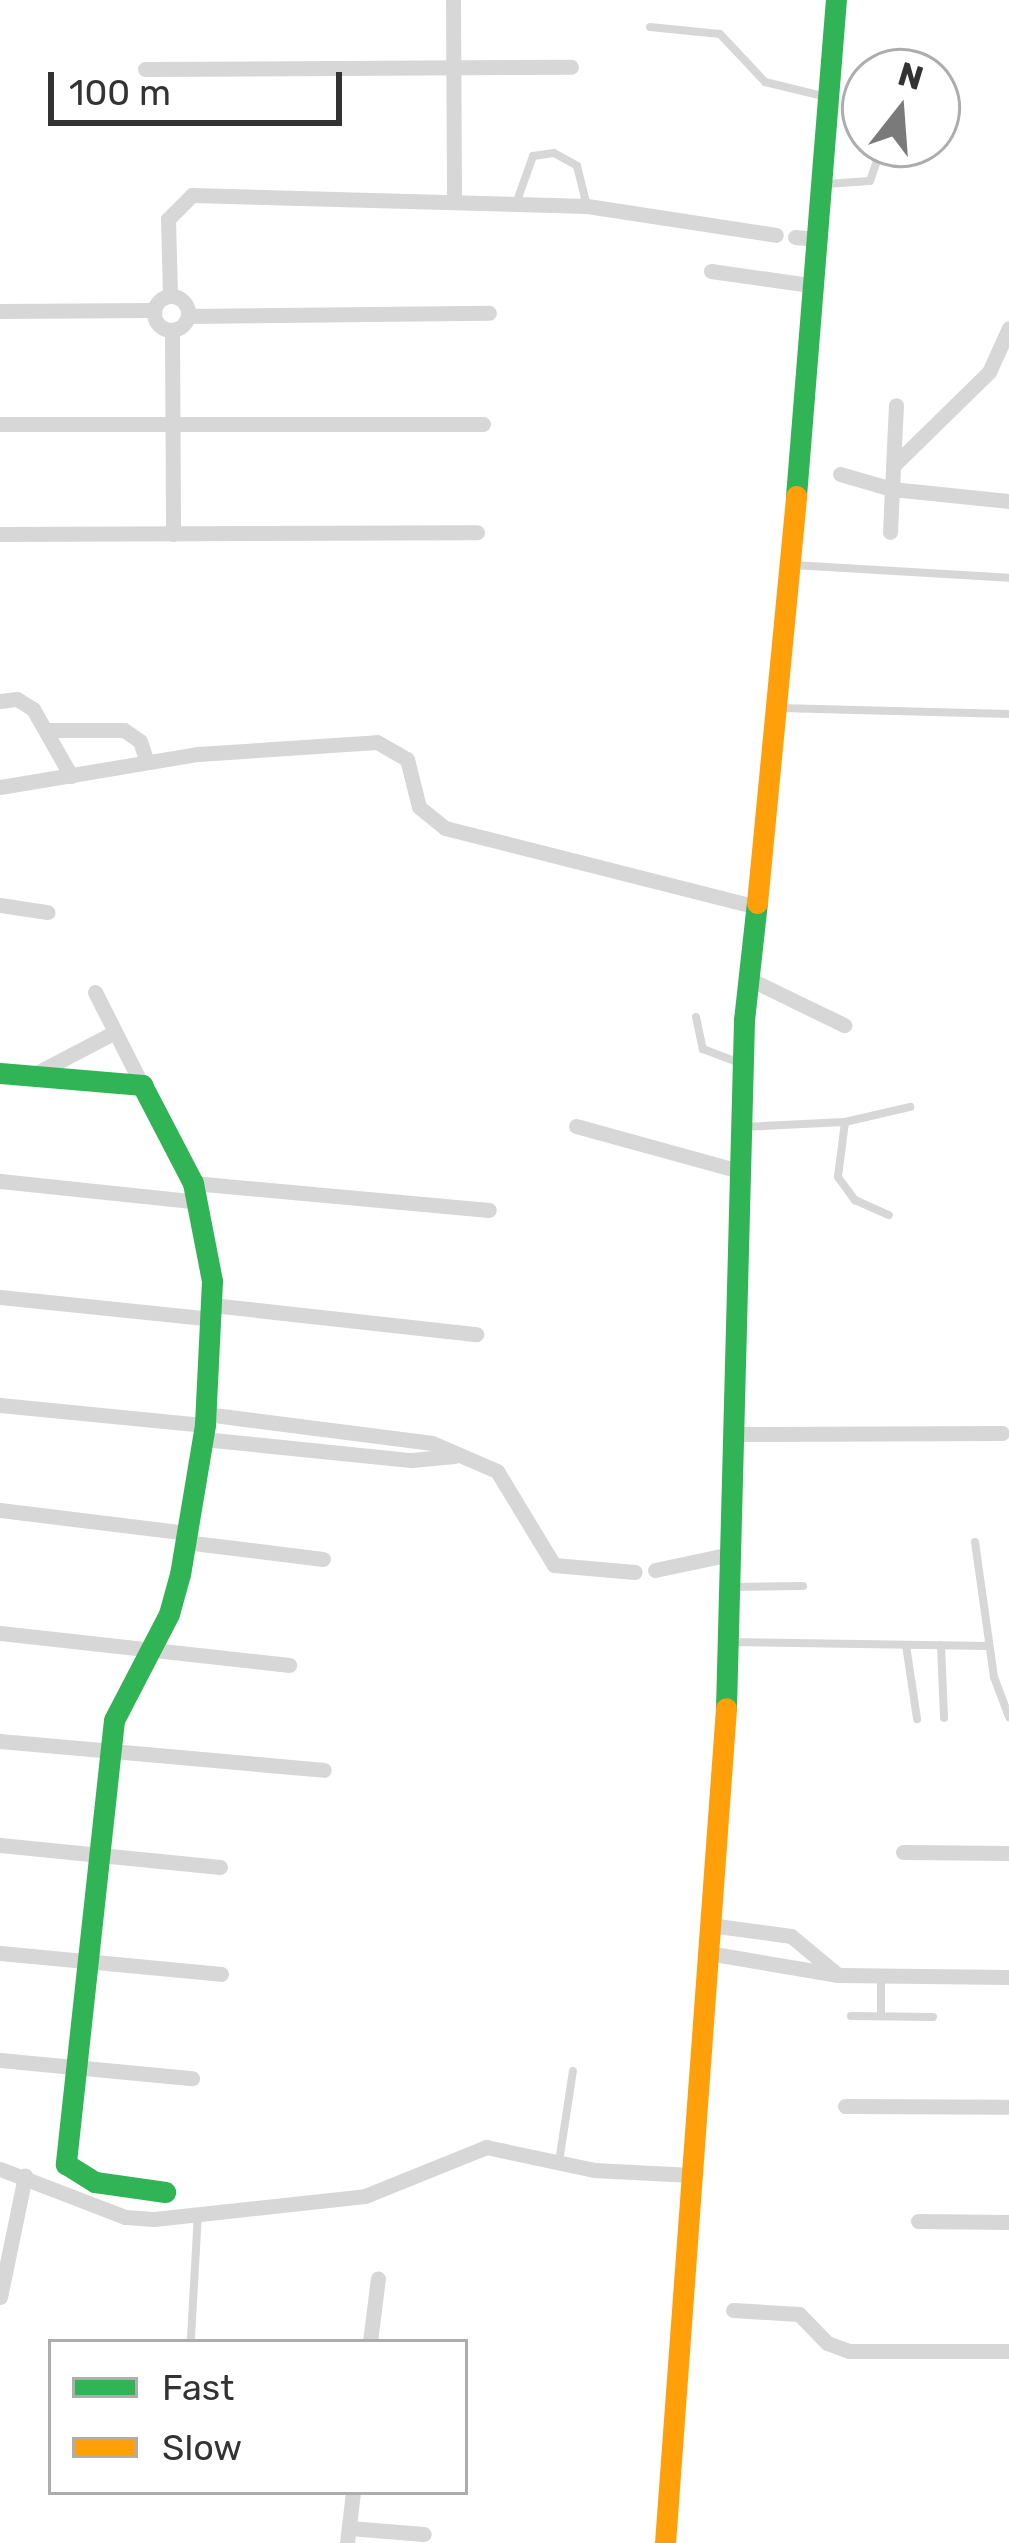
<!DOCTYPE html>
<html>
<head>
<meta charset="utf-8">
<style>
	body { margin:0 }
	#map { position:relative; width:1009px; height:2543px; overflow:hidden; background:#fff; font-family:Rubik,sans-serif }
	div>[style] { position:absolute }
	[style*='--x'] { left:calc(var(--x)*1px); top:calc(var(--y)*1px); width:calc(var(--w)*1px); rotate:calc(var(--a)*1deg) }
	.lane>* { height:8px; margin:-4px; padding:0 4px; transform-origin:4px; border-radius:4px; background:#d7d7d7 }
	.street>* { height:15px; margin:-7.5px; padding:0 7.5px; transform-origin:7.5px; border-radius:7.5px; background:#d7d7d7 }
	.street>.ring { margin:-7.5px; padding:0; box-sizing:content-box; background:none; border:15px solid #d7d7d7; border-radius:50% }
	.fast>* { height:21px; margin:-10.5px; padding:0 10.5px; transform-origin:10.5px; border-radius:10.5px; background:#30b455 }
	.slow>* { height:21px; margin:-10.5px; padding:0 10.5px; transform-origin:10.5px; border-radius:10.5px; background:#ff9f0a }
	span { translate:-50% -50%; white-space:nowrap; text-align:center; line-height:1.15; -webkit-text-stroke:12px #fff; paint-order:stroke }
	.legend { position:absolute; left:48px; top:2339px; width:420px; height:156px; box-sizing:border-box; background:#fff; border:3px solid #adadad; margin:0; padding:15px 21px; list-style:none; font-size:36px; color:#333 }
	.legend li { display:flex; align-items:center; gap:24px; height:60px }
	.legend b { width:60px; border:3px solid #adadad }
	.north { position:absolute; left:841px; top:48px; width:120px; height:120px; box-sizing:border-box; background:#fff; border:3px solid #adadad; border-radius:50%; rotate:17deg; font-size:33px; font-weight:700; line-height:48px; text-align:center; color:#333 }
	.north::after { content:''; display:block; margin:auto; width:42px; height:54px; background:#7a7a7a; clip-path:polygon(50% 0,100% 100%,50% 72%,0 100%) }
	.scale { position:absolute; left:48px; top:72px; width:294px; height:54px; box-sizing:border-box; border:6px solid #333; border-top:0; padding-left:15px; font-size:36px; line-height:42px; white-space:nowrap; color:#333; -webkit-text-stroke:9px #fff; paint-order:stroke }
</style>
</head>
<body>
<div id="map">
	<div class="lane">
		<div style="--x:650;--y:27;--w:70;--a:5.7"></div>
		<div style="--x:720;--y:34;--w:66;--a:46.8"></div>
		<div style="--x:765;--y:82;--w:60;--a:13.6"></div>
		<div style="--x:891;--y:72;--w:4;--a:-76"></div>
		<div style="--x:826;--y:184;--w:44;--a:-3.9"></div>
		<div style="--x:870;--y:181;--w:39;--a:-71"></div>
		<div style="--x:517;--y:201;--w:48;--a:-70.4"></div>
		<div style="--x:533;--y:156;--w:21;--a:-8"></div>
		<div style="--x:554;--y:153;--w:26;--a:29"></div>
		<div style="--x:577;--y:166;--w:38;--a:76"></div>
		<div style="--x:793;--y:565;--w:216;--a:3.4"></div>
		<div style="--x:780;--y:708;--w:229;--a:1.5"></div>
		<div style="--x:696;--y:1017;--w:33;--a:78"></div>
		<div style="--x:703;--y:1049;--w:42;--a:21"></div>
		<div style="--x:845;--y:1122;--w:55;--a:97.3"></div>
		<div style="--x:838;--y:1177;--w:29;--a:54"></div>
		<div style="--x:855;--y:1200;--w:37;--a:24"></div>
		<div style="--x:742;--y:1127;--w:103;--a:-2.8"></div>
		<div style="--x:845;--y:1122;--w:67;--a:-13"></div>
		<div style="--x:975;--y:1542;--w:136;--a:82"></div>
		<div style="--x:994;--y:1677;--w:43;--a:69.4"></div>
		<div style="--x:732;--y:1587;--w:71;--a:-0.8"></div>
		<div style="--x:729;--y:1642;--w:259;--a:0.9"></div>
		<div style="--x:906;--y:1645;--w:75;--a:81.5"></div>
		<div style="--x:941;--y:1645;--w:73;--a:87.6"></div>
		<div style="--x:881;--y:1977;--w:39;--a:90"></div>
		<div style="--x:851;--y:2016;--w:82;--a:0.7"></div>
		<div style="--x:559;--y:2162;--w:92;--a:-81.3"></div>
		<div style="--x:191;--y:2338;--w:124;--a:-86.8"></div>
	</div>
	<div class="street">
		<div style="--x:453;--y:0;--w:198;--a:89.7"></div>
		<div style="--x:145;--y:69;--w:426;--a:-0.3"></div>
		<div style="--x:795;--y:237;--w:25;--a:5"></div>
		<div style="--x:711;--y:271;--w:106;--a:8.1"></div>
		<div style="--x:170;--y:295;--w:76;--a:-91.5"></div>
		<div style="--x:168;--y:219;--w:34;--a:-45"></div>
		<div style="--x:192;--y:195;--w:395;--a:1.6"></div>
		<div style="--x:587;--y:206;--w:191;--a:8.7"></div>
		<div class="ring" style="left:154px;top:296px;width:19px;height:19px"></div>
		<div style="--x:0;--y:311;--w:154;--a:-0.4"></div>
		<div style="--x:188;--y:316;--w:301;--a:-0.6"></div>
		<div style="--x:172;--y:330;--w:204;--a:89.7"></div>
		<div style="--x:0;--y:424;--w:483;--a:0"></div>
		<div style="--x:893;--y:466;--w:134;--a:-44.4"></div>
		<div style="--x:989;--y:372;--w:48;--a:-65.6"></div>
		<div style="--x:840;--y:474;--w:54;--a:16.1"></div>
		<div style="--x:892;--y:489;--w:118;--a:5.9"></div>
		<div style="--x:890;--y:532;--w:127;--a:-87.3"></div>
		<div style="--x:0;--y:534;--w:477;--a:-0.2"></div>
		<div style="--x:0;--y:701;--w:17;--a:-7"></div>
		<div style="--x:17;--y:699;--w:19;--a:32"></div>
		<div style="--x:33;--y:709;--w:77;--a:60.4"></div>
		<div style="--x:46;--y:730;--w:78;--a:0"></div>
		<div style="--x:124;--y:730;--w:19;--a:35"></div>
		<div style="--x:140;--y:741;--w:22;--a:72"></div>
		<div style="--x:0;--y:787;--w:201;--a:-9.5"></div>
		<div style="--x:198;--y:754;--w:179;--a:-3.8"></div>
		<div style="--x:377;--y:742;--w:34;--a:30"></div>
		<div style="--x:407;--y:759;--w:49;--a:76"></div>
		<div style="--x:419;--y:807;--w:33;--a:39"></div>
		<div style="--x:445;--y:828;--w:322;--a:14.2"></div>
		<div style="--x:0;--y:905;--w:48;--a:8.5"></div>
		<div style="--x:749;--y:979;--w:106;--a:25.8"></div>
		<div style="--x:95;--y:992;--w:104;--a:63.2"></div>
		<div style="--x:31;--y:1076;--w:93;--a:-27.7"></div>
		<div style="--x:576;--y:1126;--w:169;--a:15.4"></div>
		<div style="--x:0;--y:1181;--w:200;--a:6"></div>
		<div style="--x:193;--y:1183;--w:297;--a:5.2"></div>
		<div style="--x:0;--y:1297;--w:213;--a:5.9"></div>
		<div style="--x:212;--y:1305;--w:266;--a:6.3"></div>
		<div style="--x:0;--y:1405;--w:206;--a:5.6"></div>
		<div style="--x:206;--y:1414;--w:228;--a:7.3"></div>
		<div style="--x:432;--y:1443;--w:71;--a:23.3"></div>
		<div style="--x:497;--y:1471;--w:110;--a:58.8"></div>
		<div style="--x:554;--y:1565;--w:81;--a:4.9"></div>
		<div style="--x:734;--y:1434;--w:268;--a:-0.2"></div>
		<div style="--x:203;--y:1439;--w:209;--a:5.8"></div>
		<div style="--x:411;--y:1460;--w:44;--a:-5.2"></div>
		<div style="--x:0;--y:1510;--w:188;--a:7"></div>
		<div style="--x:185;--y:1542;--w:139;--a:7"></div>
		<div style="--x:655;--y:1570;--w:78;--a:-11.9"></div>
		<div style="--x:0;--y:1633;--w:291;--a:6.3"></div>
		<div style="--x:0;--y:1741;--w:325;--a:5.1"></div>
		<div style="--x:0;--y:1845;--w:221;--a:5.7"></div>
		<div style="--x:903;--y:1852;--w:106;--a:0.5"></div>
		<div style="--x:0;--y:1953;--w:222;--a:5.4"></div>
		<div style="--x:708;--y:1953;--w:132;--a:9.6"></div>
		<div style="--x:838;--y:1975;--w:61;--a:-140.3"></div>
		<div style="--x:791;--y:1936;--w:82;--a:-172.3"></div>
		<div style="--x:838;--y:1975;--w:171;--a:0.7"></div>
		<div style="--x:0;--y:2060;--w:193;--a:5.4"></div>
		<div style="--x:845;--y:2106;--w:164;--a:0.3"></div>
		<div style="--x:0;--y:2169;--w:134;--a:21"></div>
		<div style="--x:125;--y:2217;--w:29;--a:4"></div>
		<div style="--x:154;--y:2219;--w:212;--a:-6.2"></div>
		<div style="--x:365;--y:2196;--w:131;--a:-22"></div>
		<div style="--x:486;--y:2147;--w:110;--a:12"></div>
		<div style="--x:594;--y:2170;--w:98;--a:2.9"></div>
		<div style="--x:918;--y:2221;--w:91;--a:0.6"></div>
		<div style="--x:0;--y:2297;--w:124;--a:-78.3"></div>
		<div style="--x:733;--y:2310;--w:66;--a:3.5"></div>
		<div style="--x:799;--y:2314;--w:40;--a:46"></div>
		<div style="--x:827;--y:2343;--w:23;--a:20"></div>
		<div style="--x:849;--y:2351;--w:160;--a:0"></div>
		<div style="--x:370;--y:2342;--w:64;--a:-82.9"></div>
		<div style="--x:349;--y:2528;--w:75;--a:4.6"></div>
		<div style="--x:347;--y:2543;--w:51;--a:-83.3"></div>
	</div>
	<div class="fast">
		<div style="--x:796;--y:496;--w:498;--a:-85.4"></div>
		<div style="--x:0;--y:1073;--w:143;--a:4.8"></div>
		<div style="--x:142;--y:1085;--w:110;--a:62.5"></div>
		<div style="--x:193;--y:1183;--w:100;--a:79"></div>
		<div style="--x:212;--y:1281;--w:144;--a:92.8"></div>
		<div style="--x:205;--y:1425;--w:151;--a:99.5"></div>
		<div style="--x:180;--y:1574;--w:41;--a:105.4"></div>
		<div style="--x:169;--y:1614;--w:119;--a:117.4"></div>
		<div style="--x:114;--y:1720;--w:447;--a:96.2"></div>
		<div style="--x:66;--y:2164;--w:34;--a:32"></div>
		<div style="--x:95;--y:2182;--w:71;--a:8.1"></div>
		<div style="--x:726;--y:1708;--w:688;--a:-88.5"></div>
		<div style="--x:744;--y:1020;--w:118;--a:-83.7"></div>
	</div>
	<div class="slow">
		<div style="--x:757;--y:903;--w:409;--a:-84.5"></div>
		<div style="--x:665;--y:2543;--w:837;--a:-85.82"></div>
	</div>
	<ul class="legend">
	<li><b style="height:15px;background:#30b455"></b>Fast</li>
	<li><b style="height:15px;background:#ff9f0a"></b>Slow</li>
	</ul>
	<div class="north">N</div>
	<div class="scale">100 m</div>
</div>
</body>
</html>
